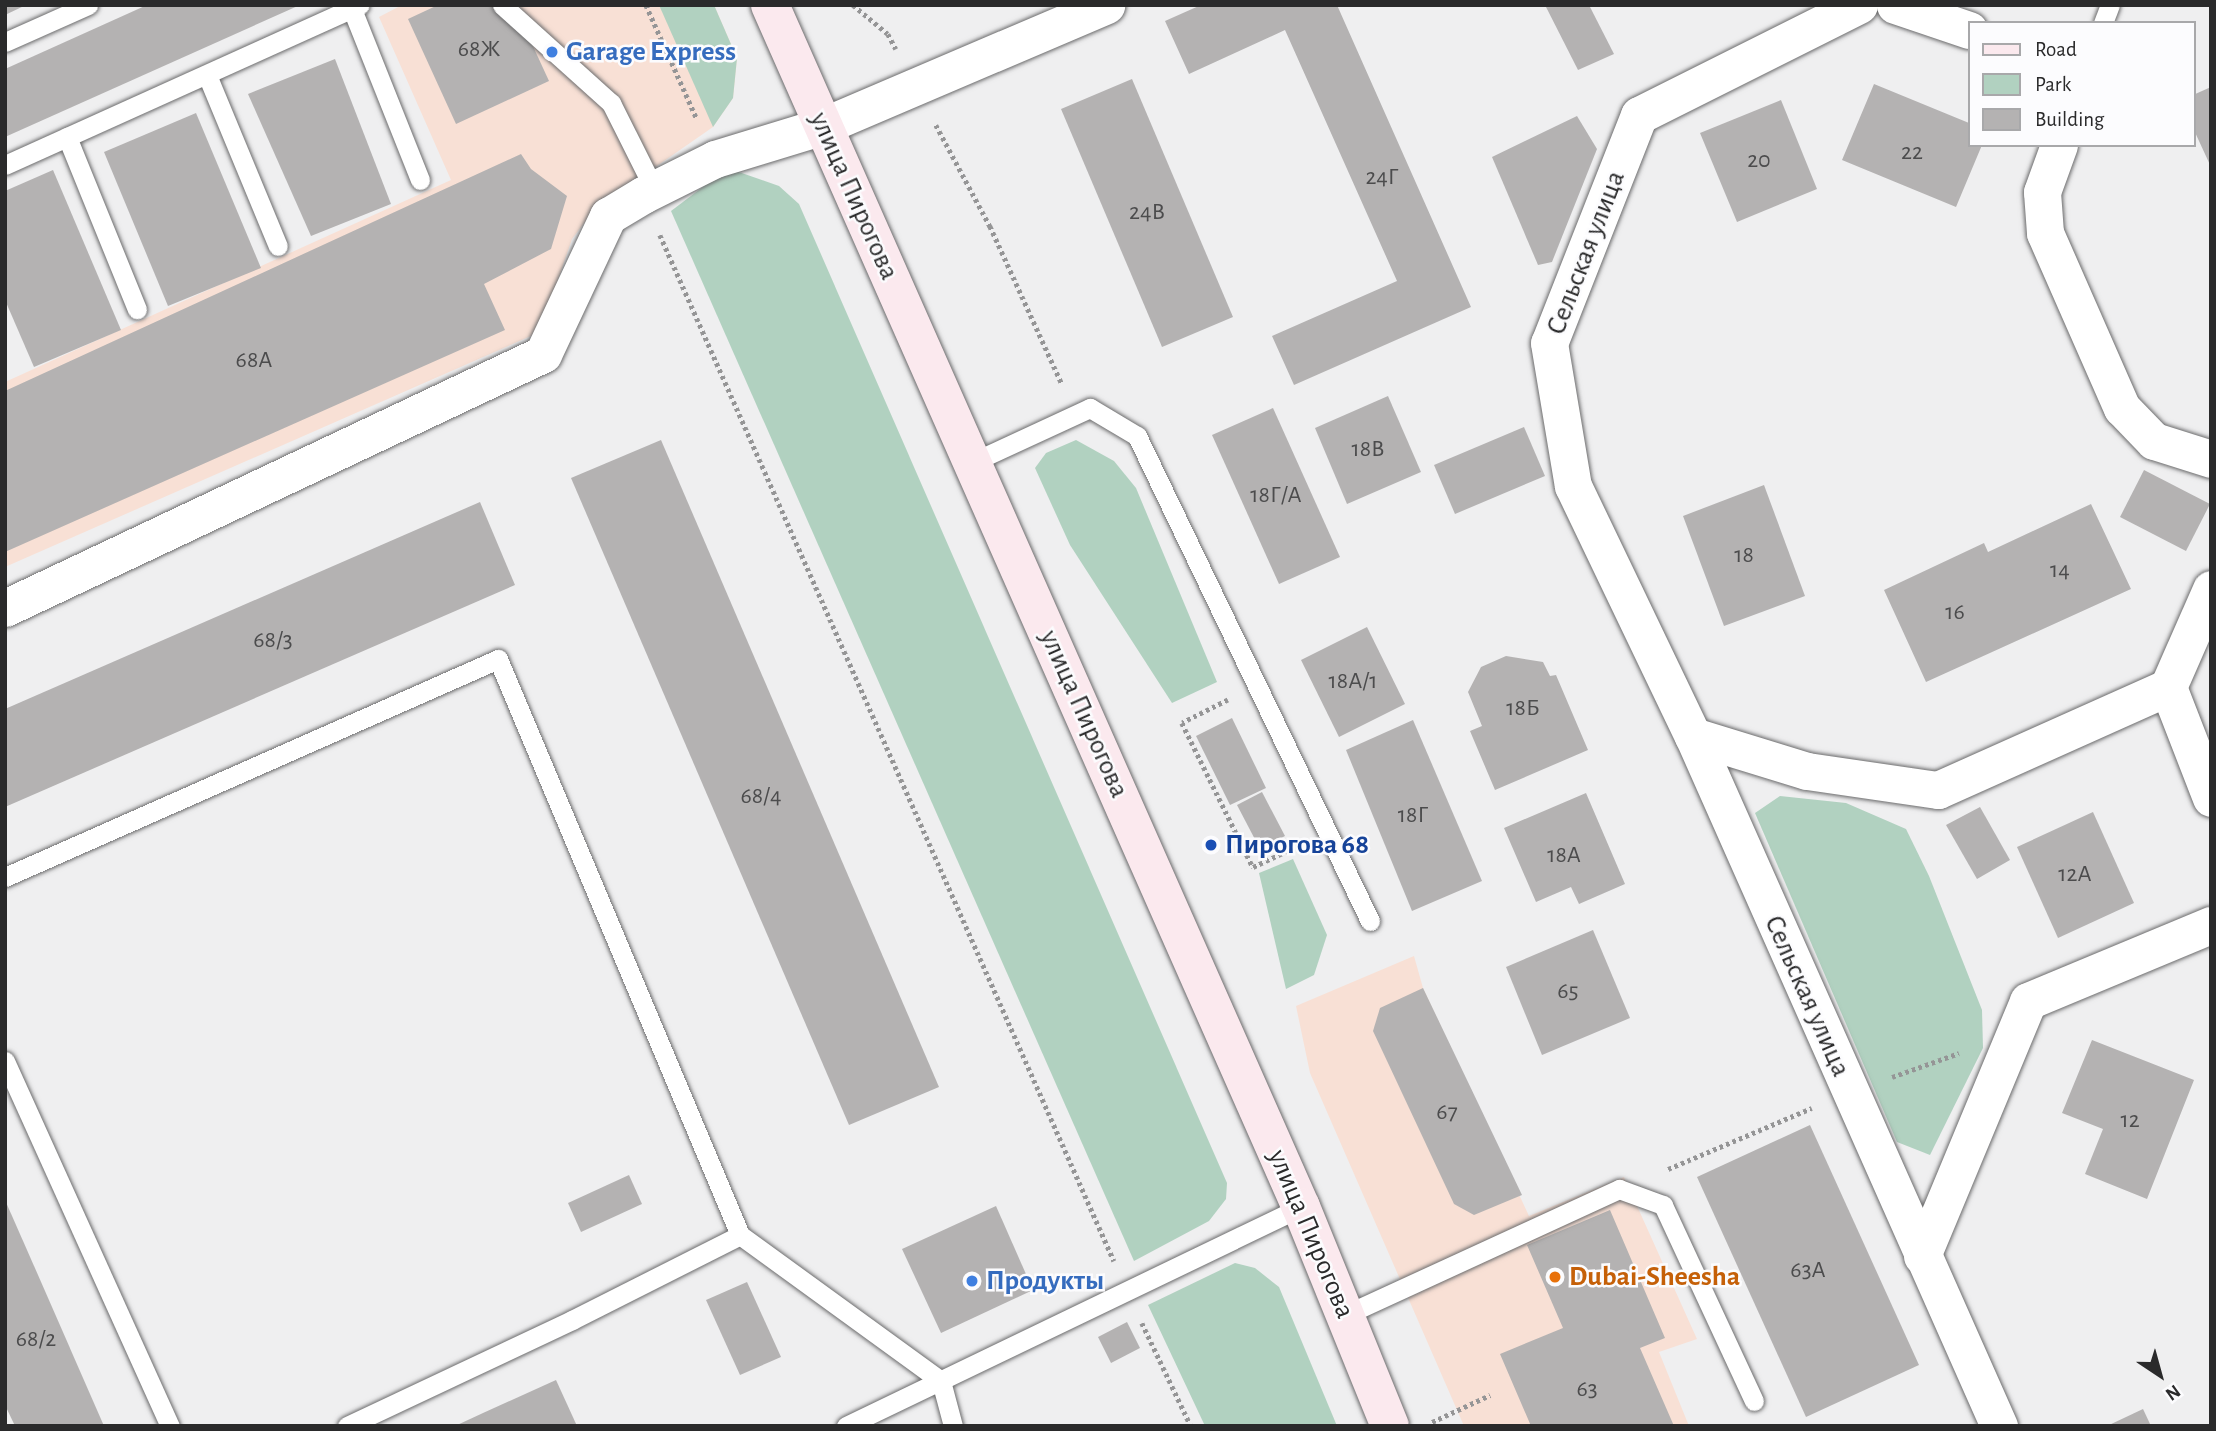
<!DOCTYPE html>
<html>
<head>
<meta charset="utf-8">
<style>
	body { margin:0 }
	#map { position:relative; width:2216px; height:1431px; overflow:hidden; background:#efeff0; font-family:"Alegreya Sans",sans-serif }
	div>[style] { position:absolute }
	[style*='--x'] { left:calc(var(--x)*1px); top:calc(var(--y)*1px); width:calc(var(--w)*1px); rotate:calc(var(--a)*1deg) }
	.commercial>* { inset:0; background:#f8e0d5 }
	.green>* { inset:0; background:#b1d1c0 }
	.building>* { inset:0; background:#b4b2b2 }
	.path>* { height:4.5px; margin-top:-2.25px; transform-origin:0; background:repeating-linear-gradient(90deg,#959596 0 3.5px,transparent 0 7px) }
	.roads { filter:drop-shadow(0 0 2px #6b6b6c) drop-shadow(0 0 2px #6b6b6c) }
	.service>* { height:19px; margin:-9.5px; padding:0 9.5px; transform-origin:9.5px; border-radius:9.5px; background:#fff }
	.minor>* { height:37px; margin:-18.5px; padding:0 18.5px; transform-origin:18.5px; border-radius:18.5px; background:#fff }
	.secondary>* { height:38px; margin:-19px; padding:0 19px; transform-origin:19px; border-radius:19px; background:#fbe9ee }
	.dots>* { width:19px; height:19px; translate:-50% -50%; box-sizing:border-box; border:4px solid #fcfcfe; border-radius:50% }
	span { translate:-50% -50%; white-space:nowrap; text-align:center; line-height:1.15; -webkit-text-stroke:5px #fcfcfe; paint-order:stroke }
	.number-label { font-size:24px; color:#4c4c4d }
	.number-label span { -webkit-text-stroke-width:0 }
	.shop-label { font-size:28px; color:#366cbe; font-weight:700 }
	.left { translate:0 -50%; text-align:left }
	.street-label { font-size:28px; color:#2a2a2b }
	.transit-label { font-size:28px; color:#164399; font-weight:700 }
	.food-label { font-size:28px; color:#c56008; font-weight:700 }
	.frame { position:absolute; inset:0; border:7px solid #2a2a2b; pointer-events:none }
	.legend { position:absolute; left:1968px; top:21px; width:228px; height:126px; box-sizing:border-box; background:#fcfcfe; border:2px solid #a8a8aa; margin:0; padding:9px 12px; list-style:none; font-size:21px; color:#2a2a2b }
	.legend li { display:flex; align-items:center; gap:14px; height:35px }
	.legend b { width:35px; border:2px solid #a8a8aa }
	.north { position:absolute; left:2125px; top:1340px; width:70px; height:70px; -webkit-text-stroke:5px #fcfcfe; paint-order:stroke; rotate:144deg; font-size:19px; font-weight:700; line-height:28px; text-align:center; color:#2a2a2b }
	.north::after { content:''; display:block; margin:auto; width:24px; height:32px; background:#2a2a2b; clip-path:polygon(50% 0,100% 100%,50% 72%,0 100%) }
</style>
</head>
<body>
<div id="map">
	<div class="commercial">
		<div style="clip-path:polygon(402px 5px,714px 5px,737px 58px,733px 98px,713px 127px,595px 209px,572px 239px,540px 332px,5px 567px,5px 382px,451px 180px,379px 17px)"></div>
		<div style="clip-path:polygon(1414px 956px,1423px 988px,1529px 1216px,1624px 1177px,1697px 1339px,1659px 1352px,1689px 1426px,1464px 1426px,1310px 1073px,1296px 1006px)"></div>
	</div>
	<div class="green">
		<div style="clip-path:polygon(659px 5px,714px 5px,737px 58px,733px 98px,713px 127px)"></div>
		<div style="clip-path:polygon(736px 171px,779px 186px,799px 204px,1227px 1183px,1226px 1199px,1209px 1221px,1134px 1261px,671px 211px,720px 174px)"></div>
		<div style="clip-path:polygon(1076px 440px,1114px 461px,1136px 488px,1217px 682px,1172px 703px,1070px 545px,1035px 468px,1046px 453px)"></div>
		<div style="clip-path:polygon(1780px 796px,1846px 803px,1906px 829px,1929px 876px,1982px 1010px,1983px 1048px,1930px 1155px,1897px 1142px,1755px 813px)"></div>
		<div style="clip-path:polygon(1293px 859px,1327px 935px,1314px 975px,1286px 989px,1259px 873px)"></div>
		<div style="clip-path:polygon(1235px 1263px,1255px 1268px,1279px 1287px,1337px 1426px,1205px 1426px,1148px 1305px)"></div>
	</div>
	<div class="building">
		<div style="clip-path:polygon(5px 5px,26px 5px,5px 15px)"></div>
		<div style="clip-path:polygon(147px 5px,300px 5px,5px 137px,5px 69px)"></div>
		<div style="clip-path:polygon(438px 5px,514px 5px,549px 81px,456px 124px,408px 19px)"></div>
		<div style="clip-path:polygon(1201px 5px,1337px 5px,1471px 307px,1294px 385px,1272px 336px,1397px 281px,1285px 30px,1189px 74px,1165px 21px)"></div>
		<div style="clip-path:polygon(1545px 5px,1589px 5px,1614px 54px,1578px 70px)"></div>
		<div style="clip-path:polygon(335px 59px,391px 204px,311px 236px,248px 94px)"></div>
		<div style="clip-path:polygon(1132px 79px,1233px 317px,1162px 347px,1061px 109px)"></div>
		<div style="clip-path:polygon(1874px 84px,1969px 123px,1969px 145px,1982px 145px,1956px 207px,1842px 160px)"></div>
		<div style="clip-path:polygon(2211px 87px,2211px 167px,2193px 128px,2193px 95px)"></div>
		<div style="clip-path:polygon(1781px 100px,1817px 189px,1737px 222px,1700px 133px)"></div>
		<div style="clip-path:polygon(196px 113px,261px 268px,168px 306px,104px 152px)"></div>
		<div style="clip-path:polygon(1577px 116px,1597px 149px,1552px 262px,1538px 265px,1492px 157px)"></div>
		<div style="clip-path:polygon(521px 154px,531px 169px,567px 196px,551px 249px,484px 284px,505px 330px,5px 552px,5px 391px)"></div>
		<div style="clip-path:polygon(53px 170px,121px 330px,34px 367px,5px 300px,5px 191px)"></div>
		<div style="clip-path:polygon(1388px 396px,1421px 472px,1347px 504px,1315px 428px)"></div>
		<div style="clip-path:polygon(1273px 408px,1340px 557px,1279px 584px,1212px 435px)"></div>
		<div style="clip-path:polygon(1524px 427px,1545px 476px,1455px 514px,1434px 465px)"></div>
		<div style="clip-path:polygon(661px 440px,939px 1087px,849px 1125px,571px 478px)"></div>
		<div style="clip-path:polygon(2144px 470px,2210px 504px,2186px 551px,2120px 517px)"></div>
		<div style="clip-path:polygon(1764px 485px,1805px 596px,1724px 626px,1683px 516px)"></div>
		<div style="clip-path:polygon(480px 502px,515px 585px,5px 807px,5px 709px)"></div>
		<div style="clip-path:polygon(2091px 504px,2131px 589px,1926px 682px,1884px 590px,1984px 543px,1988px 552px)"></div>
		<div style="clip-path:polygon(1367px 627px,1405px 704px,1339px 737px,1301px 660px)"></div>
		<div style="clip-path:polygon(1506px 656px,1543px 662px,1550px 676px,1556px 675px,1588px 750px,1495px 790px,1470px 731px,1482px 726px,1468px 692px,1481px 667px)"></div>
		<div style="clip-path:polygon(1232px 718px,1266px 788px,1230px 805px,1196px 736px)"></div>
		<div style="clip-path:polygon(1413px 720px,1482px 881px,1412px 911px,1346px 750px)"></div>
		<div style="clip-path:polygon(1262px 792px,1285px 836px,1260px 849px,1237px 805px)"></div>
		<div style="clip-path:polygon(1586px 793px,1625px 884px,1579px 904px,1571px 887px,1536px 902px,1504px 828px)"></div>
		<div style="clip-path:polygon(1980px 807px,2010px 860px,1977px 879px,1946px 825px)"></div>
		<div style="clip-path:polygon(2093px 812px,2134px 903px,2058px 938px,2017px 847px)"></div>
		<div style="clip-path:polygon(1593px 930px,1630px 1018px,1542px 1055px,1506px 967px)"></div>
		<div style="clip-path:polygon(1423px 988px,1522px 1195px,1474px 1215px,1454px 1204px,1373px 1031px,1380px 1008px)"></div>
		<div style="clip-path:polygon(2092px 1040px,2194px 1080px,2147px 1199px,2085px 1174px,2103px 1129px,2062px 1113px)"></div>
		<div style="clip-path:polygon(1810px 1125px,1919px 1365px,1806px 1417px,1697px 1177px)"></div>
		<div style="clip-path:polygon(629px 1175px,642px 1204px,581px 1232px,568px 1203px)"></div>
		<div style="clip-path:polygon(5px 1200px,38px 1275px,104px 1426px,15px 1426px,5px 1405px)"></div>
		<div style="clip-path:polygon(996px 1206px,1033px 1290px,941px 1333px,902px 1249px)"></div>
		<div style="clip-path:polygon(1610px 1210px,1665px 1338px,1640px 1348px,1674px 1426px,1531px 1426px,1500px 1354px,1563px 1328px,1527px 1245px)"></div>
		<div style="clip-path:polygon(747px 1282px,781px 1357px,740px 1375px,706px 1300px)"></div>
		<div style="clip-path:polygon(1127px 1322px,1140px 1348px,1111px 1363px,1098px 1337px)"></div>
		<div style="clip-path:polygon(556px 1380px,577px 1426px,455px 1426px,483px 1413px)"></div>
		<div style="clip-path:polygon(2143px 1409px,2151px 1426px,2107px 1426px)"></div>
	</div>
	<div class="path">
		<div style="--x:646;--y:5;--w:125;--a:65.9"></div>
		<div style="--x:853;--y:5;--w:45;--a:39.6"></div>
		<div style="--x:888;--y:34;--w:17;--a:62"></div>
		<div style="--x:936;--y:125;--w:115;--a:61.9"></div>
		<div style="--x:990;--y:226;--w:174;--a:65.5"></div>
		<div style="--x:660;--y:235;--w:1122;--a:66.13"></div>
		<div style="--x:1228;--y:700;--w:51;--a:153.4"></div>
		<div style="--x:1182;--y:723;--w:161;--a:63.8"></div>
		<div style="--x:1253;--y:867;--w:49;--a:-25.5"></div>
		<div style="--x:1892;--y:1077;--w:71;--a:-19.7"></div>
		<div style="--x:1668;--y:1169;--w:156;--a:-23"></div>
		<div style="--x:1142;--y:1323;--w:114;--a:64.6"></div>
		<div style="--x:1432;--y:1422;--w:64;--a:-25"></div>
	</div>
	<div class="roads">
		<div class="service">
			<div style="--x:502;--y:5;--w:147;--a:42"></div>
			<div style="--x:611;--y:103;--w:96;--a:63.4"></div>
			<div style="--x:352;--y:9;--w:184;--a:68.3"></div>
			<div style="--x:2103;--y:23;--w:19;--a:-69"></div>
			<div style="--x:5;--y:42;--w:91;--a:-24"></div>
			<div style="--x:207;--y:75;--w:185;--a:67.5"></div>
			<div style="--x:67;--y:137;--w:186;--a:67.9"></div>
			<div style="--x:5;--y:165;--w:389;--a:-24.3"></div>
			<div style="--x:973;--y:462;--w:129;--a:-24.8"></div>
			<div style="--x:1090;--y:408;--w:55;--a:30.8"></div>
			<div style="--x:1137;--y:436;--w:538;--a:64.34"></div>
			<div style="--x:5;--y:877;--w:539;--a:-23.85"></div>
			<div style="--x:498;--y:659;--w:625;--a:67.21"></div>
			<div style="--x:740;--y:1235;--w:248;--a:36"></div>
			<div style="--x:941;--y:1381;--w:47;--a:75.1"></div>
			<div style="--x:5;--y:1061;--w:401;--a:65.7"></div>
			<div style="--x:1345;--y:1315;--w:302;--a:-24.7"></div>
			<div style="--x:1619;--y:1189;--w:47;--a:20"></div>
			<div style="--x:1663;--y:1205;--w:216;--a:65.1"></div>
			<div style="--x:347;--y:1426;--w:249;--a:-25.2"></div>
			<div style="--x:572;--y:1320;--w:188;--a:-26.8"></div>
			<div style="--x:846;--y:1426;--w:505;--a:-25.7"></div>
		</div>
		<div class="minor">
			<div style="--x:1859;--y:5;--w:246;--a:153.4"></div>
			<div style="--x:1639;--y:115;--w:245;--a:111.5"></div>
			<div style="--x:1549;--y:343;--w:145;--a:80.5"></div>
			<div style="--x:1573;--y:486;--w:277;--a:64.4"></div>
			<div style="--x:1693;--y:736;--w:755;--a:66.08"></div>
			<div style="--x:1895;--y:5;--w:78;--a:18.7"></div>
			<div style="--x:2059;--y:145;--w:50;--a:109.9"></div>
			<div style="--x:2042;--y:192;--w:41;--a:85.8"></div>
			<div style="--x:2045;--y:233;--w:191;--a:66.3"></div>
			<div style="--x:2122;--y:408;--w:46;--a:45.9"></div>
			<div style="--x:2154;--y:441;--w:60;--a:17.5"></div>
			<div style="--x:5;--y:608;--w:595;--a:-25.27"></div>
			<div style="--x:543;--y:354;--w:153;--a:-64.8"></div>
			<div style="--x:608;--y:216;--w:41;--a:-31"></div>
			<div style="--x:643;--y:195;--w:80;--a:-26.6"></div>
			<div style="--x:715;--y:159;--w:113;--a:-17"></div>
			<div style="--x:823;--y:126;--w:308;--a:-23.1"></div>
			<div style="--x:2168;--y:687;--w:119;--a:68.8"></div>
			<div style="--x:1693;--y:736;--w:119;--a:17.1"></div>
			<div style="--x:1807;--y:771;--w:132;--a:8.3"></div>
			<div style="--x:1938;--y:790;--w:252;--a:-24.1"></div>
			<div style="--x:2168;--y:687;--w:107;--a:-66.3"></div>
			<div style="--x:1922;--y:1256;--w:276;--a:-67.4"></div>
			<div style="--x:2028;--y:1001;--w:198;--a:-22.6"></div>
		</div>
		<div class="secondary">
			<div style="--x:770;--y:5;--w:1314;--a:66.17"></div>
			<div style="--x:1301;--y:1207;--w:236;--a:67.9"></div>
		</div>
	</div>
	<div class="dots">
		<div style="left:552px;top:52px;background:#3f7fe0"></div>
		<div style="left:1211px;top:845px;background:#1a4fb4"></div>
		<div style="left:1555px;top:1277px;background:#e8710a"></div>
		<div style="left:972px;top:1281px;background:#3f7fe0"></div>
	</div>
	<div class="number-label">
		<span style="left:479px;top:50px">68Ж</span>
		<span style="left:1912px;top:153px">22</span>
		<span style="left:1759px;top:161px">20</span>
		<span style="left:1382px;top:178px">24Г</span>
		<span style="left:1147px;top:213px">24В</span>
		<span style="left:254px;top:361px">68А</span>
		<span style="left:1368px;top:450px">18В</span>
		<span style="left:1276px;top:496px">18Г/А</span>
		<span style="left:1744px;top:556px">18</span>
		<span style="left:2060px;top:571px">14</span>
		<span style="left:1955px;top:613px">16</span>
		<span style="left:273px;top:641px">68/3</span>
		<span style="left:1353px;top:682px">18А/1</span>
		<span style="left:1523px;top:709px">18Б</span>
		<span style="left:761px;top:797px">68/4</span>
		<span style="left:1413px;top:816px">18Г</span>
		<span style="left:1564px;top:856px">18А</span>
		<span style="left:2075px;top:875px">12А</span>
		<span style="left:1568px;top:992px">65</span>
		<span style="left:1447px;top:1113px">67</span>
		<span style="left:2130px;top:1121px">12</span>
		<span style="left:1808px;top:1271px">63А</span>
		<span style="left:36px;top:1340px">68/2</span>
		<span style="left:1587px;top:1390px">63</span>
	</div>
	<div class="shop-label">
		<span class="left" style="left:566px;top:52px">Garage Express</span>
		<span class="left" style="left:986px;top:1281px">Продукты</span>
	</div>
	<div class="street-label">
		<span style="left:854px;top:196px;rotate:66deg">улица Пирогова</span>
		<span style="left:1586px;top:253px;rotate:-69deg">Сельская улица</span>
		<span style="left:1084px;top:714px;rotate:66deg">улица Пирогова</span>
		<span style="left:1807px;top:996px;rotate:66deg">Сельская улица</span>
		<span style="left:1311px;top:1234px;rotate:67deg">улица Пирогова</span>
	</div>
	<div class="transit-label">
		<span class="left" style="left:1225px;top:845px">Пирогова 68</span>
	</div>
	<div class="food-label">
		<span class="left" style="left:1569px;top:1277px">Dubai-Sheesha</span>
	</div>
	<div class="frame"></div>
	<ul class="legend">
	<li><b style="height:9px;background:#fbe9ee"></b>Road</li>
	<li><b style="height:19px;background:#b1d1c0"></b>Park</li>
	<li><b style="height:19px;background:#b4b2b2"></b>Building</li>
	</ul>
	<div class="north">N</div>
</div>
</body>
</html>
